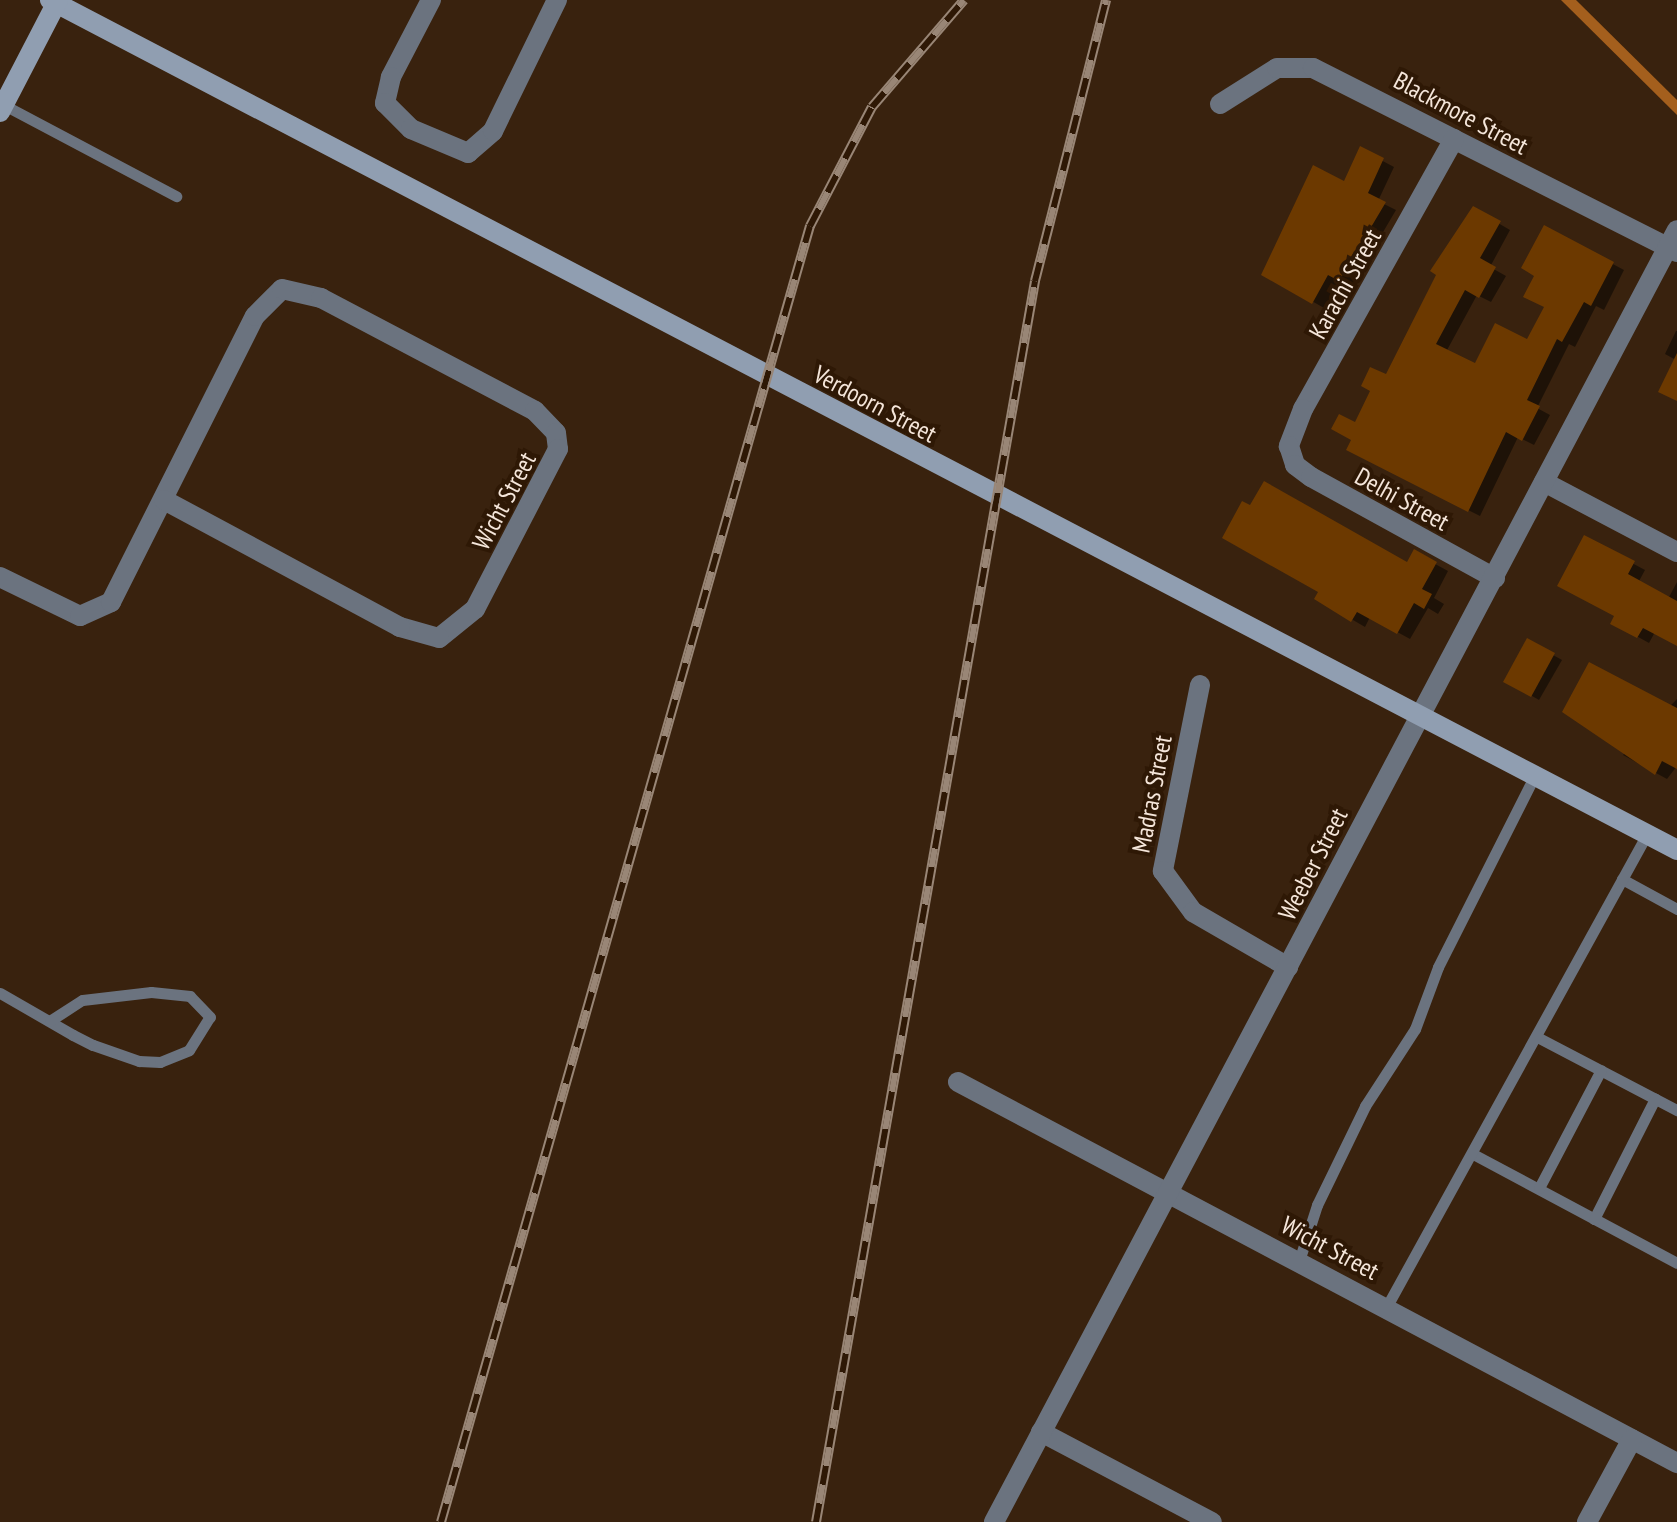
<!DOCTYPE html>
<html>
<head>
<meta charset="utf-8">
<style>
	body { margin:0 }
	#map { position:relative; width:1677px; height:1522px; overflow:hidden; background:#39220e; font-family:"PT Sans Narrow",sans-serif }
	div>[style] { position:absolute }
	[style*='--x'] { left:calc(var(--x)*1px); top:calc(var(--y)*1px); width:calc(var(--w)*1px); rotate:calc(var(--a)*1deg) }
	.water>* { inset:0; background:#a45f1d }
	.shadow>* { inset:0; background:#0007 }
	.building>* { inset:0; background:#6c3900 }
	.lane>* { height:11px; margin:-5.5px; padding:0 5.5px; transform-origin:5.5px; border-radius:5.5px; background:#6b737f }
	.street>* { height:20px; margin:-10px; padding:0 10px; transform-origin:10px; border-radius:10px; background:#6b737f }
	.secondary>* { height:20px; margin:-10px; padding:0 10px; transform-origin:10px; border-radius:10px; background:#909eb1 }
	.rail>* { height:10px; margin-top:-5px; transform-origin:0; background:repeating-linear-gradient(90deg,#2e1805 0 19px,#998676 0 38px); box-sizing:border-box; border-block:2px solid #998676 }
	span { translate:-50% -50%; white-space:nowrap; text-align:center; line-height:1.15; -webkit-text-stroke:8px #2e1805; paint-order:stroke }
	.street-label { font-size:25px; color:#f5e6da }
</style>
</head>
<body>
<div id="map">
	<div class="water">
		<div style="clip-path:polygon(1561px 0,1576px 0,1677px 100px,1677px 115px)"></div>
	</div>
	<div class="shadow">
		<div style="clip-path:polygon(1362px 150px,1394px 167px,1378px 201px,1396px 210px,1352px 285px,1341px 279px,1324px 308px,1265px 274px,1345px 184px)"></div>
		<div style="clip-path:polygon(1474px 209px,1510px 230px,1490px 267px,1506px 276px,1491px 302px,1477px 295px,1446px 352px,1476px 366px,1528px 342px,1547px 307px,1537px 275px,1545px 228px,1624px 270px,1604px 310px,1596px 306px,1575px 347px,1569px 344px,1537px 408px,1550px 415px,1534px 445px,1518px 437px,1480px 516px,1360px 456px,1354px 440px)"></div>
		<div style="clip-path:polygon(1676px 331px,1677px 331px,1677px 399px,1676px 360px,1665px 354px)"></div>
		<div style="clip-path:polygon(1585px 538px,1645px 570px,1638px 583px,1668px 599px,1677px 582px,1677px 643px,1655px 632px,1649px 643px,1613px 623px,1617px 616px)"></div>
		<div style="clip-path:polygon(1415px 553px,1448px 571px,1434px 598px,1444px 604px,1438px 614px,1428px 608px,1410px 639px,1370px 617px,1365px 627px,1317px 599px,1408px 565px)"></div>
		<div style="clip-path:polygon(1528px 641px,1562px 660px,1539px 700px,1506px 681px)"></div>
		<div style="clip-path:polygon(1677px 699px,1677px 766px,1667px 779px,1623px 755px)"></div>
	</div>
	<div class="building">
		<div style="clip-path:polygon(1360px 146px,1384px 158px,1368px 193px,1386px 202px,1339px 281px,1328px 275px,1312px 304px,1261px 275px,1313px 165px,1344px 181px)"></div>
		<div style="clip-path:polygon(1473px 206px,1501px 221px,1480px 258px,1496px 267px,1479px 298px,1465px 290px,1436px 344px,1475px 363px,1495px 323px,1527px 339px,1544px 307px,1523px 297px,1534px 276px,1521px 268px,1544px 225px,1614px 262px,1591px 306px,1584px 302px,1562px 342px,1557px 339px,1527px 400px,1540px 406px,1522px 441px,1506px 432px,1468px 512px,1346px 450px,1351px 440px,1331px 429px,1339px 414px,1355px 422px,1370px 391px,1361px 386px,1370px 367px,1386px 374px,1436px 275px,1430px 271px)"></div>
		<div style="clip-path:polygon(1677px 353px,1677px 401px,1658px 392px)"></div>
		<div style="clip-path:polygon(1264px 481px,1407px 562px,1414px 549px,1437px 562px,1422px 589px,1432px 594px,1424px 609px,1414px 603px,1397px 634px,1357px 612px,1351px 622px,1314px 599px,1318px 592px,1222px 538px,1242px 501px,1250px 505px)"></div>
		<div style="clip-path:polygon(1584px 535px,1635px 561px,1628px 574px,1677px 601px,1677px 646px,1643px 628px,1637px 638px,1610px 624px,1614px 616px,1557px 586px)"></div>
		<div style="clip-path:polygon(1527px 638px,1555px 653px,1531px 697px,1503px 682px)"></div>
		<div style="clip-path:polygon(1589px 662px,1677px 708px,1677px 769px,1662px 761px,1655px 775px,1562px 712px)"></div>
	</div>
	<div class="lane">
		<div style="--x:4;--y:105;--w:195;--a:27.9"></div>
		<div style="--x:1622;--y:879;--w:63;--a:28.6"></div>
		<div style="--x:0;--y:993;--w:84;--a:29.9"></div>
		<div style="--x:73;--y:1035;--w:22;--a:27"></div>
		<div style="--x:93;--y:1045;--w:49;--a:19.2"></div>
		<div style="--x:139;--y:1061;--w:21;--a:3"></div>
		<div style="--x:160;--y:1062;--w:31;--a:-22"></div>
		<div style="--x:189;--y:1050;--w:39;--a:-58"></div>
		<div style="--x:210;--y:1017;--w:29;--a:-134"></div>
		<div style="--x:190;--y:996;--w:39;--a:-174"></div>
		<div style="--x:151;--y:992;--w:69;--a:173.4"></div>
		<div style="--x:82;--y:1000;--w:38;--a:147"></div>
		<div style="--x:1539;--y:1038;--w:156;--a:27.6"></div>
		<div style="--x:1473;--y:1154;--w:231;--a:28.1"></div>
		<div style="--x:1539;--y:1188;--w:133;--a:-62.3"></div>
		<div style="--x:1594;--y:1219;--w:135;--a:-63.1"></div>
		<div style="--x:1299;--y:1261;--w:59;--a:-72.2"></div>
		<div style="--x:1317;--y:1205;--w:110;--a:-64.1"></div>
		<div style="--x:1365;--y:1106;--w:92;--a:-57"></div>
		<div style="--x:1415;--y:1029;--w:66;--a:-69.6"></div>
		<div style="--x:1438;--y:967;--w:213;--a:-63.2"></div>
		<div style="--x:1387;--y:1306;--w:539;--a:-61.15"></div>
	</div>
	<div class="street">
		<div style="--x:431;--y:0;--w:87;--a:117.5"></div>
		<div style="--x:391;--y:77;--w:27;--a:103"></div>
		<div style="--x:385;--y:103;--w:37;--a:45"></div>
		<div style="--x:411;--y:129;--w:62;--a:22.8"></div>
		<div style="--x:468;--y:153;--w:33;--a:-41"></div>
		<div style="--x:493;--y:131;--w:146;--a:-64"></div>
		<div style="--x:1220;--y:104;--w:67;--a:-32.3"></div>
		<div style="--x:1277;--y:68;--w:36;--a:0"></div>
		<div style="--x:1313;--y:68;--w:408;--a:26.8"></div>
		<div style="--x:1454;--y:139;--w:309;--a:119.2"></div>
		<div style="--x:1303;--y:409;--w:40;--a:111"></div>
		<div style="--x:1289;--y:446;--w:20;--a:72"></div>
		<div style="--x:1295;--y:465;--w:20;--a:37"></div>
		<div style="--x:1311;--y:477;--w:210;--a:28.8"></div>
		<div style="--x:1544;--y:482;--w:150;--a:27.8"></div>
		<div style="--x:0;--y:577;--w:89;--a:26"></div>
		<div style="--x:80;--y:616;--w:34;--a:-24"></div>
		<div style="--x:111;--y:602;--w:320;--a:-63.3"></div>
		<div style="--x:255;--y:316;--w:38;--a:-45"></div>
		<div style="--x:282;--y:289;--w:40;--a:13"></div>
		<div style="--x:321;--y:298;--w:242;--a:27.8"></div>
		<div style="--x:535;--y:411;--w:30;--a:46"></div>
		<div style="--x:556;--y:433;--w:16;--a:83"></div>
		<div style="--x:558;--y:449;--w:180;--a:117.4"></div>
		<div style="--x:475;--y:609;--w:46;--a:141.1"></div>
		<div style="--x:439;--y:638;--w:41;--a:-164.2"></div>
		<div style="--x:400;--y:627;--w:268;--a:-151.7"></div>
		<div style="--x:1200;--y:685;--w:190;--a:101.3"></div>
		<div style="--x:1163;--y:871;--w:51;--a:53.8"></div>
		<div style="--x:1193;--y:912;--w:110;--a:30.1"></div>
		<div style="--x:958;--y:1082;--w:814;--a:27.92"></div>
		<div style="--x:1041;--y:1432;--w:193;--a:27.8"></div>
		<div style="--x:994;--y:1522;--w:1461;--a:-62.14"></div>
		<div style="--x:1587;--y:1522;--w:94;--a:-61.5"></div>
	</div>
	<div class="secondary">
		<div style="--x:50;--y:0;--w:1836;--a:27.58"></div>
		<div style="--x:0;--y:112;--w:126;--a:-62.6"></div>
	</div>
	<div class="rail">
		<div style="--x:441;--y:1522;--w:1348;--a:-74.11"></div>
		<div style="--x:810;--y:226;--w:134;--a:-62.5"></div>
		<div style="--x:872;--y:107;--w:141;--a:-49.3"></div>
		<div style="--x:816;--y:1522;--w:1260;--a:-79.99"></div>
		<div style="--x:1035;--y:281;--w:290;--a:-75.8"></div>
	</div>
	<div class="street-label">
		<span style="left:1461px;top:113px;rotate:28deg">Blackmore Street</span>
		<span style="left:1345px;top:284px;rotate:-61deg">Karachi Street</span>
		<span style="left:875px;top:404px;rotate:28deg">Verdoorn Street</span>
		<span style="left:1402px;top:499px;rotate:29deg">Delhi Street</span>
		<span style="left:504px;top:501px;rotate:-62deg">Wicht Street</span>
		<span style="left:1152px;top:794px;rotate:-79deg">Madras Street</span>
		<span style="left:1313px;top:864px;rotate:-63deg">Weeber Street</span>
		<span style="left:1330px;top:1248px;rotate:28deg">Wicht Street</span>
	</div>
</div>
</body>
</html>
